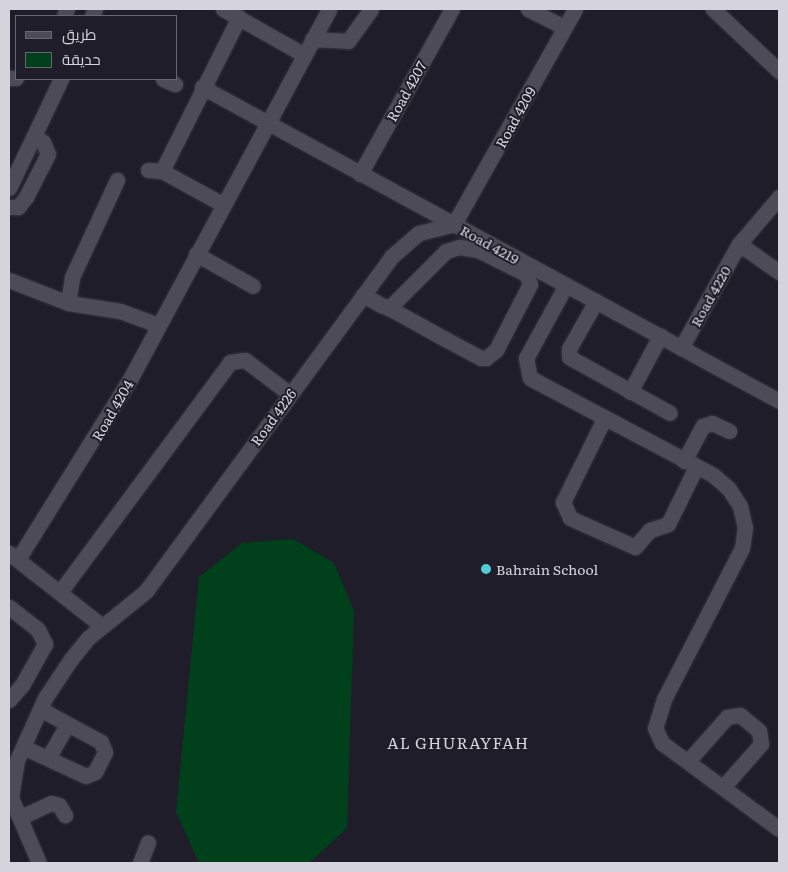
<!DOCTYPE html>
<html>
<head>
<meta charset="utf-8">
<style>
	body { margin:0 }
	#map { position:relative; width:788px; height:872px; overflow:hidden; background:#201d2a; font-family:Literata,Cairo,serif }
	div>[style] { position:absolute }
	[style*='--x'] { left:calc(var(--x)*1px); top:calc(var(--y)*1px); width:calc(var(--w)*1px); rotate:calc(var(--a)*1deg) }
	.green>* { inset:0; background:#00401a }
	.roads { filter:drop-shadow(0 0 1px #3b3842) drop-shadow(0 0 1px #3b3842) }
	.minor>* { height:15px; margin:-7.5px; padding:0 7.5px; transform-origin:7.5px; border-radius:7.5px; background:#4e4b59 }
	.dots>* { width:14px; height:14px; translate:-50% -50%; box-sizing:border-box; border:2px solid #201d2a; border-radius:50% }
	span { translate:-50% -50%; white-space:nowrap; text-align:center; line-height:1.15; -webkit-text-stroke:4px #201d2a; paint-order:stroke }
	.street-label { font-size:14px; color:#d5d3dc }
	.poi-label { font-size:14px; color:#d5d3dc }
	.left { translate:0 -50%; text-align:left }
	.quarter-label { font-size:16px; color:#d5d3dc; letter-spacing:1px }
	.frame { position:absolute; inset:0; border:10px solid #d5d3dc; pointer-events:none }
	.legend { position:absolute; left:15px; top:15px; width:162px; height:65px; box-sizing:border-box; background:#201d2a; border:1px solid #686671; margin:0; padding:6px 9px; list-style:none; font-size:15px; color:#d5d3dc }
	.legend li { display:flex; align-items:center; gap:10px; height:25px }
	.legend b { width:25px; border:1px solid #686671 }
</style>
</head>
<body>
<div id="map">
	<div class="green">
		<div style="clip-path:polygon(293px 539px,334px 563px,354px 611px,347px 828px,309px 863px,199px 863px,176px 812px,199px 577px,242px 543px)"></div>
	</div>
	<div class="roads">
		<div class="minor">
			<div style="--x:223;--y:9;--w:92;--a:29.4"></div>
			<div style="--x:528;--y:9;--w:40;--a:26.6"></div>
			<div style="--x:713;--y:9;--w:91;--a:43.2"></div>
			<div style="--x:64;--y:16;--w:8;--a:-67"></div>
			<div style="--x:92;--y:16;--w:8;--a:-67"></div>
			<div style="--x:312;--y:39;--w:36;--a:3"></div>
			<div style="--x:348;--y:41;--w:39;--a:-54"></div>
			<div style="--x:9;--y:78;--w:7;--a:0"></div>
			<div style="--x:163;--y:79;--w:13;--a:23"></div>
			<div style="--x:202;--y:87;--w:657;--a:28.55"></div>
			<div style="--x:148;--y:170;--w:14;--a:4"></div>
			<div style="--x:162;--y:171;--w:68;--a:28.8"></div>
			<div style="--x:162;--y:171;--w:172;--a:-63.4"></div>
			<div style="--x:360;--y:174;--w:189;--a:-60.9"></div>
			<div style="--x:9;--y:188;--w:121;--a:-64.5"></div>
			<div style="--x:9;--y:207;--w:9;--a:0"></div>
			<div style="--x:18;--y:207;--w:13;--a:-51"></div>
			<div style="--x:26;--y:197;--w:48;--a:-62.9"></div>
			<div style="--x:48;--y:154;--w:13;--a:-113"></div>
			<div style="--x:43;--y:142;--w:11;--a:-146"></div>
			<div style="--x:454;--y:224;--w:247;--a:-60.6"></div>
			<div style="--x:739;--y:244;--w:49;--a:35"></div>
			<div style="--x:196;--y:254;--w:65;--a:29.3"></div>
			<div style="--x:9;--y:280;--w:63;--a:21.3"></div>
			<div style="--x:68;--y:303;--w:53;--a:8.7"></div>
			<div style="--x:120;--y:311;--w:40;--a:20.2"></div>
			<div style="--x:566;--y:285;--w:83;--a:118.7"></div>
			<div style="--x:526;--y:358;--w:20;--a:79"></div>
			<div style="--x:530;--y:378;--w:207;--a:27.9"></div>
			<div style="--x:713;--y:475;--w:21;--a:41"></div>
			<div style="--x:729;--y:489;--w:20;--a:57"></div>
			<div style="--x:740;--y:506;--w:22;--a:77"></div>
			<div style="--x:745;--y:527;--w:21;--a:98"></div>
			<div style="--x:742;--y:548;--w:170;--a:117.3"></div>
			<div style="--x:664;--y:699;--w:30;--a:107"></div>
			<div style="--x:655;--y:728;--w:17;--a:65"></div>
			<div style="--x:662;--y:743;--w:145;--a:36.3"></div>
			<div style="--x:363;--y:295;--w:21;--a:29"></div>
			<div style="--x:381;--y:305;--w:9;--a:21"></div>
			<div style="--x:389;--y:308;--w:66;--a:28.9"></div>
			<div style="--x:447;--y:340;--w:38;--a:28"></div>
			<div style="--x:481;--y:358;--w:5;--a:0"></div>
			<div style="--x:486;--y:358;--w:13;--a:-39"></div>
			<div style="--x:496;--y:350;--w:74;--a:-62.7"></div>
			<div style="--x:530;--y:284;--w:11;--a:-112"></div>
			<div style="--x:526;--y:274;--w:54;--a:-153.4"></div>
			<div style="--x:478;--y:250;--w:19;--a:-171"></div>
			<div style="--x:459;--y:247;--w:14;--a:163"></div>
			<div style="--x:446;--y:251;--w:81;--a:135"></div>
			<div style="--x:596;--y:301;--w:55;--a:119.4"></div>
			<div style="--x:569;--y:349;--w:8;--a:90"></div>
			<div style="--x:569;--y:357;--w:115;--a:29"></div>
			<div style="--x:68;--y:303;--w:26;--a:-81"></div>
			<div style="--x:72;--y:277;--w:107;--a:-65.1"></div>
			<div style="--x:681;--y:348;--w:119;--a:-60.9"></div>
			<div style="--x:739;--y:244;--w:62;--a:-49.6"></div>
			<div style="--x:630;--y:392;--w:64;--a:-61.8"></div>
			<div style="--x:604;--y:419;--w:93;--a:116.3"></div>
			<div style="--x:563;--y:502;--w:17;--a:66"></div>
			<div style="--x:570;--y:518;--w:71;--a:24"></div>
			<div style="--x:635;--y:547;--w:23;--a:-49"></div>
			<div style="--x:650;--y:530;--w:19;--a:-18"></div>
			<div style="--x:668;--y:524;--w:64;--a:-63.8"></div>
			<div style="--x:684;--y:461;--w:40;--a:-62"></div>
			<div style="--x:703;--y:426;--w:9;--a:-18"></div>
			<div style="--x:712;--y:423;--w:19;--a:25"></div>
			<div style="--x:9;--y:553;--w:118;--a:38.1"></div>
			<div style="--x:18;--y:559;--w:210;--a:-58.1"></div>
			<div style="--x:129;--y:381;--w:422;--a:-61.7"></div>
			<div style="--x:60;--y:592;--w:286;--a:-53.5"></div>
			<div style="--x:230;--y:362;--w:15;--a:-8"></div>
			<div style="--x:245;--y:360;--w:56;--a:37.1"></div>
			<div style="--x:9;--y:607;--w:37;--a:38"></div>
			<div style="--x:38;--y:630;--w:16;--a:63"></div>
			<div style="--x:45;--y:644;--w:47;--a:119.3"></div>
			<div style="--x:22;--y:685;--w:20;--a:131"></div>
			<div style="--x:23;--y:747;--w:69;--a:24.7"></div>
			<div style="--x:86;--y:776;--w:10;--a:-24"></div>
			<div style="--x:95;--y:772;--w:22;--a:-63"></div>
			<div style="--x:105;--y:752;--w:11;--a:-112"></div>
			<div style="--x:101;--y:742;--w:69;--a:-151.6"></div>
			<div style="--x:48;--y:758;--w:39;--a:-60"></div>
			<div style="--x:688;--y:761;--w:59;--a:-48.4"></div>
			<div style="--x:727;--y:717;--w:13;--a:-9"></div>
			<div style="--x:740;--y:715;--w:25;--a:40"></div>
			<div style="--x:759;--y:731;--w:13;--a:81"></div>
			<div style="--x:761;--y:744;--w:57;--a:131.5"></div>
			<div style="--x:9;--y:793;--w:76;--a:66.8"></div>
			<div style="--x:11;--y:797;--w:37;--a:-81"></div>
			<div style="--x:17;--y:760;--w:68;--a:-65.7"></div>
			<div style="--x:45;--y:698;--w:47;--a:-56.3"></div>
			<div style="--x:71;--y:659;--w:27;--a:-51"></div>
			<div style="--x:88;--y:638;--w:75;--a:-39"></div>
			<div style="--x:146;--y:591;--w:414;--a:-53.7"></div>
			<div style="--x:391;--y:257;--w:37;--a:-41"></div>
			<div style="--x:419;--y:233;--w:36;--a:-14"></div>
			<div style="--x:21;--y:817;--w:33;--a:-25"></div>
			<div style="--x:51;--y:803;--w:8;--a:14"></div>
			<div style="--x:59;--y:805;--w:12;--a:59"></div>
			<div style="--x:140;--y:863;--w:22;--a:-69"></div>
		</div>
	</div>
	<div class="dots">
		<div style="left:486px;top:569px;background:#52cbd7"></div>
	</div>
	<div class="street-label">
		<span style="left:406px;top:91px;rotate:-61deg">Road 4207</span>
		<span style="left:515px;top:117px;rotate:-61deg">Road 4209</span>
		<span style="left:490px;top:244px;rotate:29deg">Road 4219</span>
		<span style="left:710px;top:296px;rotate:-61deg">Road 4220</span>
		<span style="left:112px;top:410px;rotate:-60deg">Road 4204</span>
		<span style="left:273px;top:417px;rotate:-54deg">Road 4226</span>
	</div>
	<div class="poi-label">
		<span class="left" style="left:496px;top:569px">Bahrain School</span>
	</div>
	<div class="quarter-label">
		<span style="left:458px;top:742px">AL GHURAYFAH</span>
	</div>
	<div class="frame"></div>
	<ul class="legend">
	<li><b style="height:6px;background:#4e4b59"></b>طريق</li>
	<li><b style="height:14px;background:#00401a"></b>حديقة</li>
	</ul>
</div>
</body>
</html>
